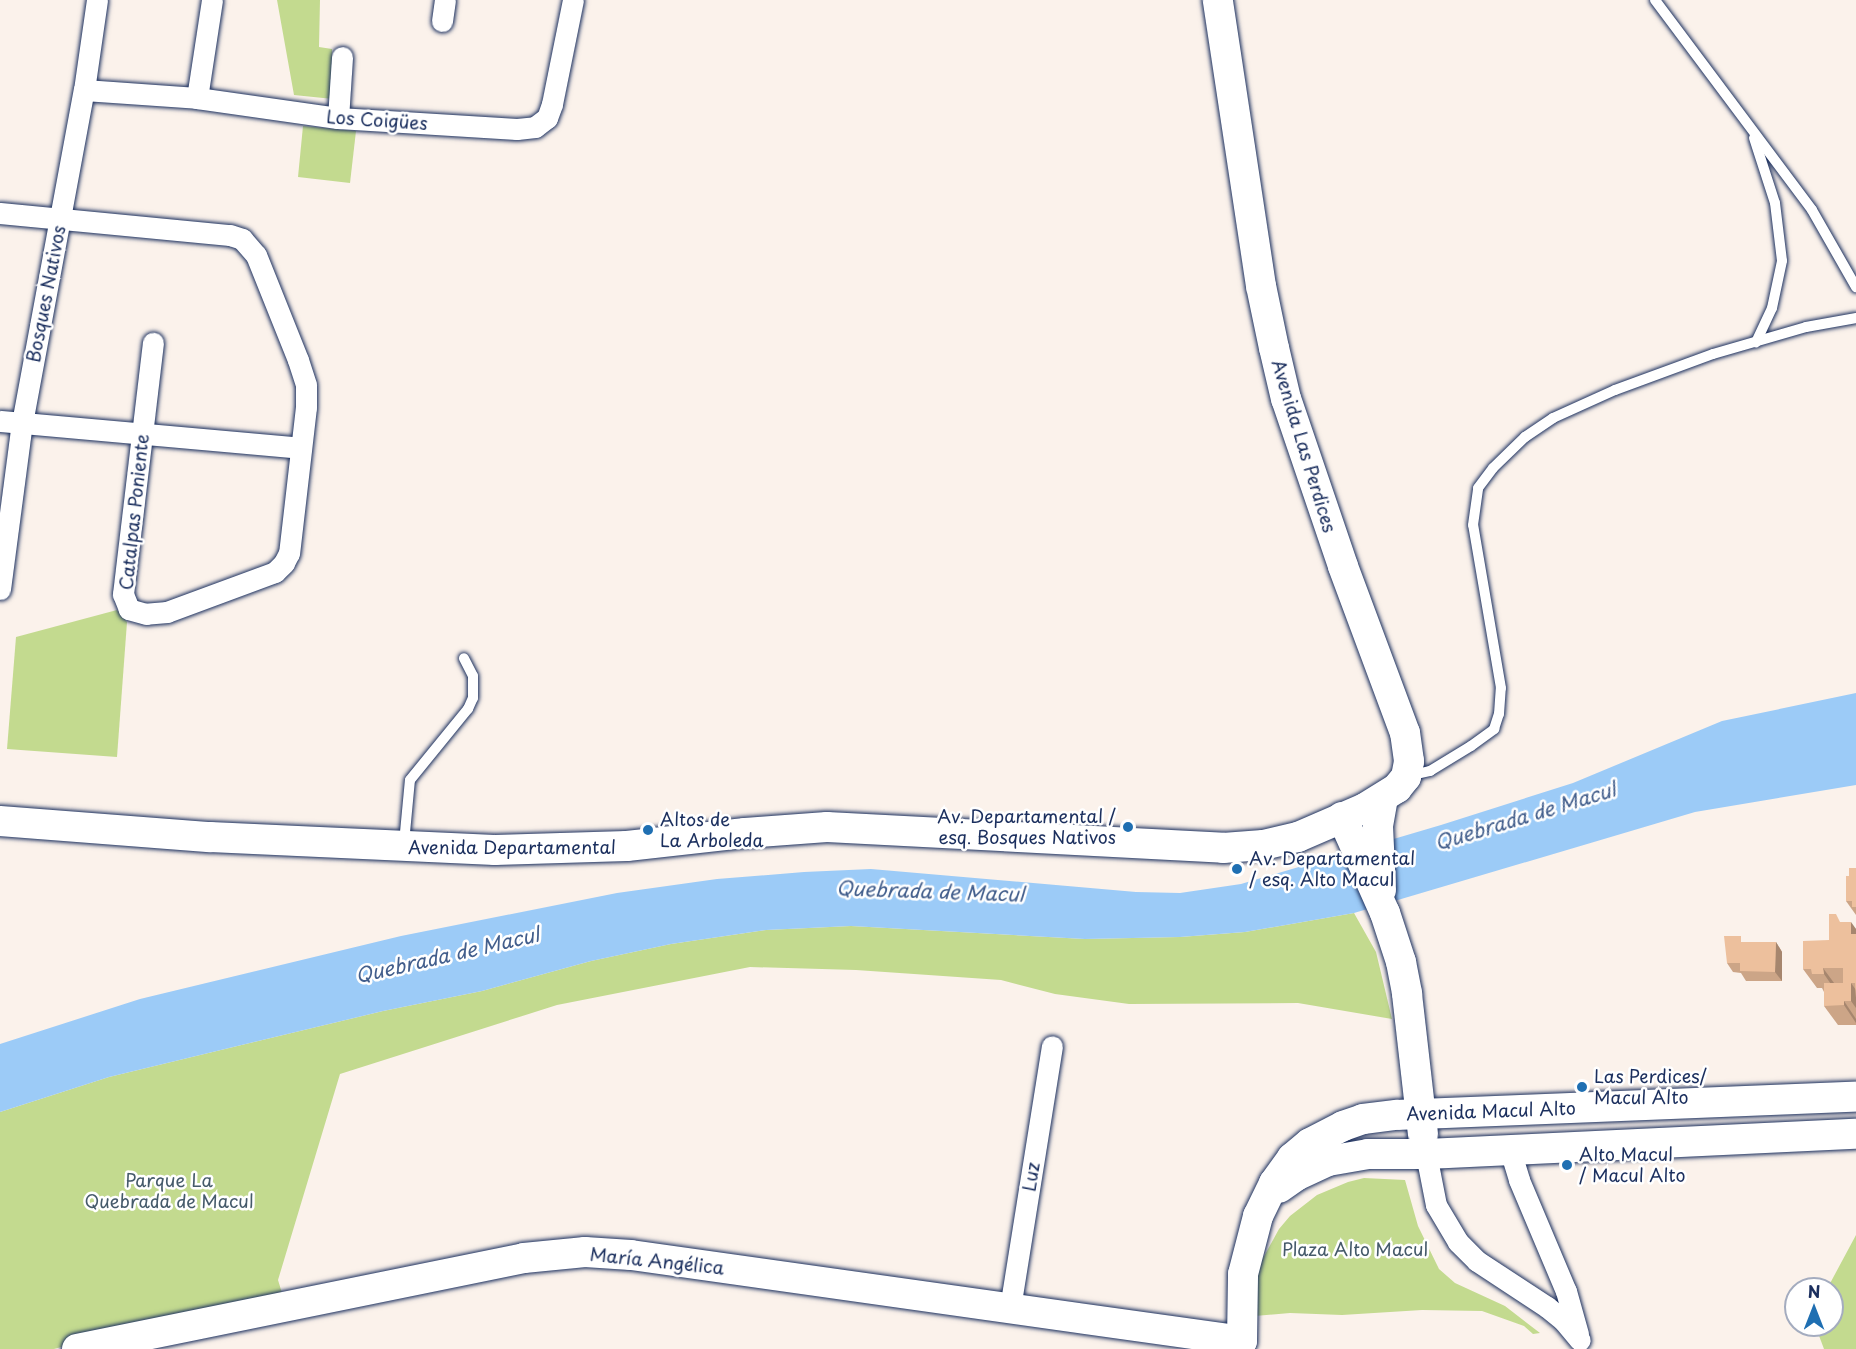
<!DOCTYPE html>
<html>
<head>
<meta charset="utf-8">
<style>
	body { margin:0 }
	#map { position:relative; width:1856px; height:1349px; overflow:hidden; background:#fbf2eb; font-family:"Playpen Sans",sans-serif }
	div>[style] { position:absolute }
	[style*='--x'] { left:calc(var(--x)*1px); top:calc(var(--y)*1px); width:calc(var(--w)*1px); rotate:calc(var(--a)*1deg) }
	.green>* { inset:0; background:#c3da8f }
	.water>* { inset:0; background:#9ccbf7 }
	.roads { filter:drop-shadow(0 0 2px #1b2f5e) drop-shadow(0 0 2px #1b2f5e) }
	.lane>* { height:10px; margin:-5px; padding:0 5px; transform-origin:5px; border-radius:5px; background:#fff }
	.street>* { height:21px; margin:-10.5px; padding:0 10.5px; transform-origin:10.5px; border-radius:10.5px; background:#fff }
	.secondary>* { height:30px; margin:-15px; padding:0 15px; transform-origin:15px; border-radius:15px; background:#fff }
	.wall>* { inset:0; background:#cca587 }
	.shaded-wall>* { inset:0; background:#a6866e }
	.building>* { inset:0; background:#edc09d }
	.dots>* { width:16px; height:16px; translate:-50% -50%; box-sizing:border-box; border:3px solid #fff; border-radius:50% }
	span { translate:-50% -50%; white-space:nowrap; text-align:center; line-height:1.15; -webkit-text-stroke:5px #fff; paint-order:stroke }
	.street-label { font-size:18px; color:#1b2f5e }
	.poi-label { font-size:18px; color:#1b2f5e }
	.right { translate:-100% -50%; text-align:right }
	.left { translate:0 -50%; text-align:left }
	.park-label { font-size:18px; color:#455a6a }
	.water-label { font-size:20px; color:#425e8c; font-style:italic }
	.north { position:absolute; left:1784px; top:1277px; width:60px; height:60px; box-sizing:border-box; background:#fff; border:2px solid #a4acbf; border-radius:50%; rotate:0deg; font-size:16px; font-weight:700; line-height:24px; text-align:center; color:#1b2f5e }
	.north::after { content:''; display:block; margin:auto; width:21px; height:27px; background:#1f6fb2; clip-path:polygon(50% 0,100% 100%,50% 72%,0 100%) }
</style>
</head>
<body>
<div id="map">
	<div class="green">
		<div style="clip-path:polygon(277px 0,320px 0,319px 47px,332px 49px,333px 99px,294px 95px)"></div>
		<div style="clip-path:polygon(303px 126px,356px 131px,350px 183px,298px 177px)"></div>
		<div style="clip-path:polygon(117px 610px,127px 622px,117px 757px,7px 749px,16px 637px)"></div>
		<div style="clip-path:polygon(1354px 913px,1376px 952px,1392px 1019px,1298px 1003px,1129px 1004px,1055px 994px,1001px 980px,856px 970px,750px 967px,557px 1005px,340px 1074px,278px 1280px,282px 1293px,158px 1321px,54px 1349px,0 1349px,0 1112px,109px 1077px,383px 1011px,482px 991px,591px 961px,671px 944px,766px 930px,851px 926px,1085px 939px,1180px 937px,1245px 932px)"></div>
		<div style="clip-path:polygon(1364px 1178px,1405px 1180px,1418px 1226px,1439px 1269px,1455px 1283px,1505px 1306px,1540px 1333px,1533px 1334px,1524px 1326px,1482px 1311px,1422px 1310px,1342px 1315px,1290px 1313px,1255px 1316px,1257px 1278px,1262px 1260px,1279px 1229px,1290px 1216px,1317px 1195px,1348px 1182px)"></div>
		<div style="clip-path:polygon(1856px 1235px,1856px 1349px,1824px 1349px,1815px 1325px,1832px 1325px,1832px 1289px,1827px 1289px)"></div>
	</div>
	<div class="water">
		<div style="clip-path:polygon(1856px 693px,1856px 785px,1695px 812px,1354px 913px,1245px 932px,1180px 937px,1085px 939px,851px 926px,766px 930px,671px 944px,591px 961px,482px 991px,383px 1011px,109px 1077px,0 1112px,0 1044px,140px 999px,401px 936px,617px 893px,717px 879px,804px 872px,871px 869px,1136px 892px,1180px 893px,1241px 884px,1441px 825px,1573px 783px,1722px 721px)"></div>
	</div>
	<div class="roads">
		<div class="lane">
			<div style="--x:1655;--y:0;--w:262;--a:53.2"></div>
			<div style="--x:1812;--y:210;--w:89;--a:60.3"></div>
			<div style="--x:1754;--y:138;--w:68;--a:72.1"></div>
			<div style="--x:1775;--y:203;--w:58;--a:83.1"></div>
			<div style="--x:1782;--y:261;--w:48;--a:102"></div>
			<div style="--x:1772;--y:308;--w:38;--a:115"></div>
			<div style="--x:1408;--y:776;--w:23;--a:-13"></div>
			<div style="--x:1430;--y:771;--w:48;--a:-31.4"></div>
			<div style="--x:1471;--y:746;--w:29;--a:-36"></div>
			<div style="--x:1494;--y:729;--w:16;--a:-72"></div>
			<div style="--x:1499;--y:714;--w:26;--a:-86"></div>
			<div style="--x:1501;--y:688;--w:165;--a:-99.7"></div>
			<div style="--x:1473;--y:525;--w:37;--a:-82"></div>
			<div style="--x:1478;--y:488;--w:25;--a:-53"></div>
			<div style="--x:1493;--y:468;--w:45;--a:-44.1"></div>
			<div style="--x:1525;--y:437;--w:34;--a:-34"></div>
			<div style="--x:1553;--y:418;--w:68;--a:-24.3"></div>
			<div style="--x:1615;--y:390;--w:104;--a:-20.2"></div>
			<div style="--x:1713;--y:354;--w:97;--a:-16.2"></div>
			<div style="--x:1806;--y:327;--w:51;--a:-10.2"></div>
			<div style="--x:404;--y:843;--w:63;--a:-84.6"></div>
			<div style="--x:410;--y:780;--w:92;--a:-50.8"></div>
			<div style="--x:468;--y:709;--w:12;--a:-66"></div>
			<div style="--x:473;--y:698;--w:22;--a:-90"></div>
			<div style="--x:473;--y:676;--w:20;--a:-117"></div>
		</div>
		<div class="street">
			<div style="--x:442;--y:21;--w:21;--a:-82"></div>
			<div style="--x:84;--y:90;--w:113;--a:4"></div>
			<div style="--x:197;--y:98;--w:142;--a:8.1"></div>
			<div style="--x:338;--y:118;--w:179;--a:3.5"></div>
			<div style="--x:517;--y:129;--w:18;--a:-6"></div>
			<div style="--x:535;--y:127;--w:15;--a:-37"></div>
			<div style="--x:547;--y:118;--w:15;--a:-70"></div>
			<div style="--x:552;--y:104;--w:106;--a:-78.6"></div>
			<div style="--x:197;--y:98;--w:99;--a:-81.3"></div>
			<div style="--x:338;--y:118;--w:61;--a:-86.2"></div>
			<div style="--x:0;--y:213;--w:231;--a:5.5"></div>
			<div style="--x:230;--y:235;--w:13;--a:18"></div>
			<div style="--x:242;--y:239;--w:21;--a:49"></div>
			<div style="--x:256;--y:255;--w:113;--a:68.2"></div>
			<div style="--x:298;--y:360;--w:26;--a:72"></div>
			<div style="--x:306;--y:385;--w:22;--a:90"></div>
			<div style="--x:306;--y:407;--w:147;--a:96.6"></div>
			<div style="--x:289;--y:553;--w:11;--a:117"></div>
			<div style="--x:284;--y:563;--w:13;--a:135"></div>
			<div style="--x:275;--y:572;--w:115;--a:159.7"></div>
			<div style="--x:167;--y:612;--w:21;--a:175"></div>
			<div style="--x:146;--y:614;--w:18;--a:-164"></div>
			<div style="--x:129;--y:609;--w:16;--a:-112"></div>
			<div style="--x:123;--y:594;--w:253;--a:-83.2"></div>
			<div style="--x:0;--y:421;--w:302;--a:5.1"></div>
			<div style="--x:0;--y:589;--w:167;--a:-82.5"></div>
			<div style="--x:22;--y:423;--w:339;--a:-79.5"></div>
			<div style="--x:84;--y:90;--w:91;--a:-81.8"></div>
			<div style="--x:1510;--y:1150;--w:31;--a:73"></div>
			<div style="--x:1519;--y:1180;--w:121;--a:67.1"></div>
			<div style="--x:1566;--y:1291;--w:45;--a:74.4"></div>
			<div style="--x:1426;--y:1154;--w:52;--a:78.9"></div>
			<div style="--x:1436;--y:1205;--w:43;--a:59.3"></div>
			<div style="--x:1458;--y:1242;--w:27;--a:45"></div>
			<div style="--x:1477;--y:1261;--w:84;--a:33.3"></div>
			<div style="--x:1547;--y:1307;--w:21;--a:39"></div>
			<div style="--x:1563;--y:1320;--w:26;--a:50"></div>
			<div style="--x:1010;--y:1308;--w:265;--a:-80.9"></div>
		</div>
		<div class="secondary">
			<div style="--x:1342;--y:817;--w:105;--a:65.9"></div>
			<div style="--x:1385;--y:913;--w:52;--a:71.9"></div>
			<div style="--x:1401;--y:962;--w:33;--a:79"></div>
			<div style="--x:1407;--y:994;--w:141;--a:83.5"></div>
			<div style="--x:0;--y:821;--w:211;--a:4.4"></div>
			<div style="--x:210;--y:837;--w:285;--a:2.6"></div>
			<div style="--x:495;--y:850;--w:132;--a:-1.7"></div>
			<div style="--x:627;--y:846;--w:119;--a:-6.3"></div>
			<div style="--x:745;--y:833;--w:82;--a:-4.2"></div>
			<div style="--x:827;--y:827;--w:397;--a:3"></div>
			<div style="--x:1223;--y:848;--w:40;--a:-4.3"></div>
			<div style="--x:1263;--y:845;--w:36;--a:-13"></div>
			<div style="--x:1298;--y:837;--w:73;--a:-23.4"></div>
			<div style="--x:1365;--y:808;--w:38;--a:-32"></div>
			<div style="--x:1397;--y:788;--w:14;--a:-51"></div>
			<div style="--x:1406;--y:777;--w:16;--a:-79"></div>
			<div style="--x:1409;--y:761;--w:28;--a:-98"></div>
			<div style="--x:1405;--y:733;--w:178;--a:-110.4"></div>
			<div style="--x:1343;--y:566;--w:176;--a:-108.8"></div>
			<div style="--x:1286;--y:399;--w:52;--a:-103.2"></div>
			<div style="--x:1274;--y:348;--w:63;--a:-101.8"></div>
			<div style="--x:1261;--y:286;--w:289;--a:-98.6"></div>
			<div style="--x:1381;--y:890;--w:64;--a:-92.7"></div>
			<div style="--x:1378;--y:826;--w:29;--a:-80"></div>
			<div style="--x:1279;--y:1188;--w:21;--a:-35"></div>
			<div style="--x:1296;--y:1176;--w:35;--a:-25"></div>
			<div style="--x:1328;--y:1161;--w:41;--a:-9.9"></div>
			<div style="--x:1368;--y:1154;--w:58;--a:0"></div>
			<div style="--x:1426;--y:1154;--w:430;--a:-2.7"></div>
			<div style="--x:77;--y:1349;--w:456;--a:-11.5"></div>
			<div style="--x:524;--y:1258;--w:61;--a:-5.6"></div>
			<div style="--x:585;--y:1252;--w:46;--a:3.7"></div>
			<div style="--x:631;--y:1255;--w:617;--a:8.01"></div>
			<div style="--x:1242;--y:1341;--w:67;--a:-89.1"></div>
			<div style="--x:1243;--y:1274;--w:60;--a:-75.5"></div>
			<div style="--x:1258;--y:1216;--w:37;--a:-64"></div>
			<div style="--x:1274;--y:1183;--w:31;--a:-54"></div>
			<div style="--x:1292;--y:1158;--w:23;--a:-40"></div>
			<div style="--x:1310;--y:1143;--w:37;--a:-27"></div>
			<div style="--x:1343;--y:1126;--w:21;--a:-19"></div>
			<div style="--x:1363;--y:1119;--w:35;--a:-7"></div>
			<div style="--x:1398;--y:1115;--w:458;--a:-2.3"></div>
		</div>
	</div>
	<div class="wall">
		<div style="clip-path:polygon(1856px 868px,1856px 915px,1846px 901px,1849px 876px)"></div>
		<div style="clip-path:polygon(1842px 922px,1856px 929px,1856px 1025px,1838px 1025px,1824px 1006px,1824px 992px,1822px 988px,1817px 988px,1803px 969px,1829px 940px)"></div>
		<div style="clip-path:polygon(1745px 942px,1776px 942px,1782px 952px,1782px 981px,1746px 981px,1741px 973px,1733px 972px,1727px 963px)"></div>
	</div>
	<div class="shaded-wall">
		<div style="clip-path:polygon(1851px 922px,1856px 929px,1856px 941px,1851px 934px)"></div>
		<div style="clip-path:polygon(1776px 942px,1782px 952px,1782px 981px,1775px 972px)"></div>
		<div style="clip-path:polygon(1823px 968px,1837px 987px,1837px 993px,1824px 974px)"></div>
		<div style="clip-path:polygon(1851px 983px,1856px 990px,1856px 1008px,1851px 1001px)"></div>
		<div style="clip-path:polygon(1844px 1001px,1856px 1019px,1856px 1023px,1844px 1005px)"></div>
	</div>
	<div class="building">
		<div style="clip-path:polygon(1849px 868px,1856px 868px,1856px 907px,1852px 907px,1852px 901px,1846px 901px,1846px 876px,1849px 876px)"></div>
		<div style="clip-path:polygon(1829px 914px,1836px 914px,1840px 922px,1851px 922px,1851px 934px,1856px 934px,1856px 998px,1855px 983px,1851px 983px,1851px 1001px,1844px 1001px,1844px 1005px,1824px 1006px,1824px 983px,1843px 983px,1843px 968px,1823px 968px,1824px 974px,1812px 974px,1811px 969px,1803px 969px,1803px 941px,1829px 940px)"></div>
		<div style="clip-path:polygon(1724px 936px,1741px 936px,1741px 942px,1776px 942px,1775px 972px,1740px 971px,1740px 963px,1727px 963px)"></div>
	</div>
	<div class="dots">
		<div style="left:1128px;top:827px;background:#1f6fb2"></div>
		<div style="left:648px;top:830px;background:#1f6fb2"></div>
		<div style="left:1237px;top:869px;background:#1f6fb2"></div>
		<div style="left:1582px;top:1087px;background:#1f6fb2"></div>
		<div style="left:1567px;top:1165px;background:#1f6fb2"></div>
	</div>
	<div class="street-label">
		<span style="left:377px;top:120px;rotate:4deg">Los Coigües</span>
		<span style="left:46px;top:294px;rotate:-79deg">Bosques Nativos</span>
		<span style="left:1304px;top:446px;rotate:73deg">Avenida Las Perdices</span>
		<span style="left:134px;top:512px;rotate:-84deg">Catalpas Poniente</span>
		<span style="left:512px;top:847px">Avenida Departamental</span>
		<span style="left:1491px;top:1111px;rotate:-2deg">Avenida Macul Alto</span>
		<span style="left:1031px;top:1177px;rotate:-81deg">Luz</span>
		<span style="left:657px;top:1261px;rotate:6deg">María Angélica</span>
	</div>
	<div class="poi-label">
		<span class="right" style="left:1116px;top:827px">Av. Departamental /<br>esq. Bosques Nativos</span>
		<span class="left" style="left:660px;top:830px">Altos de<br>La Arboleda</span>
		<span class="left" style="left:1249px;top:869px">Av. Departamental<br>/ esq. Alto Macul</span>
		<span class="left" style="left:1594px;top:1087px">Las Perdices/<br>Macul Alto</span>
		<span class="left" style="left:1579px;top:1165px">Alto Macul<br>/ Macul Alto</span>
	</div>
	<div class="park-label">
		<span style="left:169px;top:1191px">Parque La<br>Quebrada de Macul</span>
		<span style="left:1355px;top:1249px">Plaza Alto Macul</span>
	</div>
	<div class="water-label">
		<span style="left:1525px;top:816px;rotate:-17deg">Quebrada de Macul</span>
		<span style="left:930px;top:891px;rotate:2deg">Quebrada de Macul</span>
		<span style="left:447px;top:955px;rotate:-13deg">Quebrada de Macul</span>
	</div>
	<div class="north">N</div>
</div>
</body>
</html>
